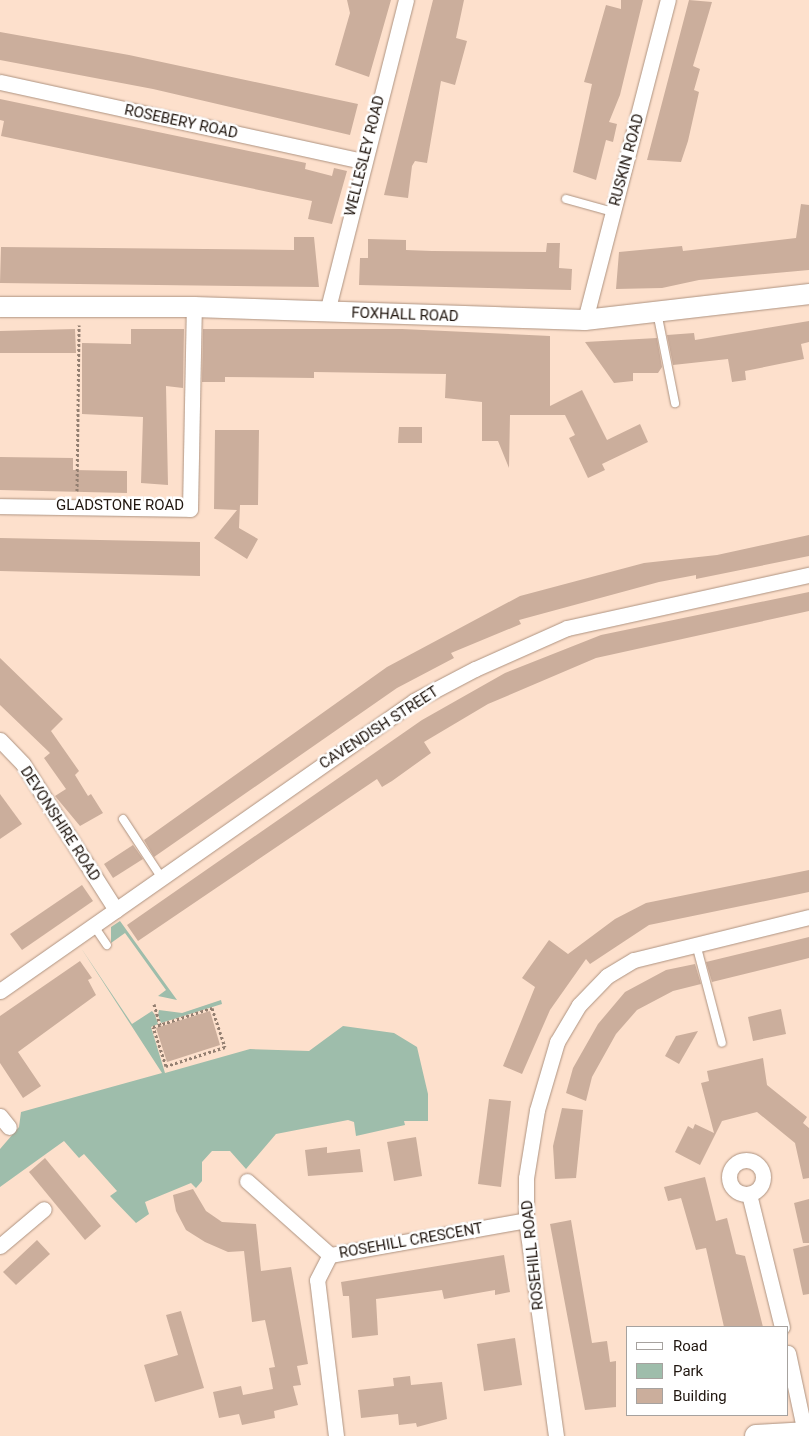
<!DOCTYPE html>
<html>
<head>
<meta charset="utf-8">
<style>
	body { margin:0 }
	#map { position:relative; width:809px; height:1436px; overflow:hidden; background:#fde0cc; font-family:Roboto,sans-serif }
	div>[style] { position:absolute }
	[style*='--x'] { left:calc(var(--x)*1px); top:calc(var(--y)*1px); width:calc(var(--w)*1px); rotate:calc(var(--a)*1deg) }
	.green>* { inset:0; background:#9ebdab }
	.building>* { inset:0; background:#cbae9c }
	.path>* { height:3px; margin-top:-1.5px; transform-origin:0; background:repeating-linear-gradient(90deg,#937f71 0 2.5px,transparent 0 5px) }
	.roads { filter:drop-shadow(0 0 1px #ae9381) drop-shadow(0 0 1px #ae9381) }
	.service>* { height:8px; margin:-4px; padding:0 4px; transform-origin:4px; border-radius:4px; background:#fff }
	.minor>* { height:15px; margin:-7.5px; padding:0 7.5px; transform-origin:7.5px; border-radius:7.5px; background:#fff }
	.minor>.ring { margin:-7.5px; padding:0; box-sizing:content-box; background:none; border:15px solid #fff; border-radius:50% }
	.secondary>* { height:20px; margin:-10px; padding:0 10px; transform-origin:10px; border-radius:10px; background:#fff }
	.primary>* { height:22px; margin:-11px; padding:0 11px; transform-origin:11px; border-radius:11px; background:#fff }
	span { translate:-50% -50%; white-space:nowrap; text-align:center; line-height:1.15; -webkit-text-stroke:5px #fff; paint-order:stroke }
	.street-label { font-size:15px; color:#20160f }
	.legend { position:absolute; left:626px; top:1326px; width:162px; height:90px; box-sizing:border-box; background:#fff; border:1px solid #a6a29f; margin:0; padding:6px 9px; list-style:none; font-size:15px; color:#20160f }
	.legend li { display:flex; align-items:center; gap:10px; height:25px }
	.legend b { width:25px; border:1px solid #a6a29f }
</style>
</head>
<body>
<div id="map">
	<div class="green">
		<div style="clip-path:polygon(120px 921px,177px 1000px,158px 996px,166px 990px,125px 933px,111px 943px,111px 927px)"></div>
		<div style="clip-path:polygon(81px 948px,132px 1024px,152px 1011px,155px 1015px,158px 1024px,151px 1027px,165px 1073px,250px 1049px,309px 1051px,343px 1026px,394px 1033px,417px 1047px,428px 1094px,428px 1121px,404px 1121px,405px 1125px,356px 1136px,354px 1122px,348px 1120px,276px 1134px,246px 1169px,230px 1151px,212px 1151px,202px 1162px,202px 1181px,196px 1188px,191px 1183px,145px 1202px,149px 1214px,136px 1223px,110px 1196px,117px 1191px,84px 1154px,79px 1158px,64px 1141px,0 1187px,0 1149px,19px 1127px,21px 1112px,162px 1073px)"></div>
		<div style="clip-path:polygon(221px 1000px,222px 1004px,161px 1023px,158px 1015px,159px 1010px,182px 1013px)"></div>
	</div>
	<div class="building">
		<div style="clip-path:polygon(347px 0,391px 0,369px 77px,335px 65px,350px 13px)"></div>
		<div style="clip-path:polygon(433px 0,464px 0,456px 38px,467px 41px,455px 85px,441px 81px,427px 163px,415px 161px,412px 166px,408px 198px,384px 195px)"></div>
		<div style="clip-path:polygon(621px 0,643px 0,620px 95px,609px 122px,617px 124px,613px 142px,606px 140px,596px 180px,573px 172px,592px 84px,584px 82px,606px 5px,621px 9px)"></div>
		<div style="clip-path:polygon(689px 0,712px 2px,693px 66px,700px 69px,694px 90px,699px 92px,688px 141px,681px 162px,647px 160px)"></div>
		<div style="clip-path:polygon(0 32px,129px 55px,358px 104px,350px 135px,153px 89px,0 60px)"></div>
		<div style="clip-path:polygon(0 99px,306px 163px,305px 169px,332px 176px,334px 168px,347px 171px,332px 224px,308px 219px,312px 201px,1px 136px,4px 121px,0 120px)"></div>
		<div style="clip-path:polygon(801px 204px,809px 205px,809px 270px,699px 280px,662px 288px,616px 289px,619px 252px,682px 246px,683px 251px,796px 238px)"></div>
		<div style="clip-path:polygon(294px 237px,314px 237px,319px 287px,0 283px,1px 247px,294px 250px)"></div>
		<div style="clip-path:polygon(368px 239px,406px 240px,406px 250px,432px 251px,546px 252px,547px 243px,560px 243px,559px 268px,572px 269px,571px 290px,359px 285px,360px 258px,368px 258px)"></div>
		<div style="clip-path:polygon(809px 321px,809px 342px,801px 344px,804px 359px,745px 371px,746px 380px,732px 382px,728px 359px,673px 365px,667px 335px,694px 333px,695px 340px)"></div>
		<div style="clip-path:polygon(75px 329px,76px 353px,0 353px,0 331px)"></div>
		<div style="clip-path:polygon(131px 329px,184px 329px,183px 388px,166px 386px,168px 485px,141px 483px,143px 417px,82px 414px,82px 343px,131px 344px)"></div>
		<div style="clip-path:polygon(203px 329px,402px 329px,550px 336px,550px 406px,582px 390px,607px 440px,640px 424px,648px 442px,602px 464px,605px 470px,588px 478px,569px 438px,575px 435px,565px 415px,510px 415px,509px 468px,498px 441px,482px 441px,482px 402px,445px 398px,446px 374px,314px 372px,314px 378px,225px 377px,225px 382px,202px 382px)"></div>
		<div style="clip-path:polygon(657px 338px,662px 367px,658px 373px,633px 373px,633px 381px,614px 383px,585px 342px)"></div>
		<div style="clip-path:polygon(399px 427px,422px 427px,422px 443px,398px 443px)"></div>
		<div style="clip-path:polygon(215px 430px,259px 430px,258px 505px,240px 505px,239px 528px,258px 539px,247px 559px,214px 538px,237px 510px,214px 509px)"></div>
		<div style="clip-path:polygon(0 457px,73px 458px,73px 470px,127px 471px,127px 493px,0 490px)"></div>
		<div style="clip-path:polygon(809px 535px,809px 556px,696px 579px,696px 575px,659px 582px,519px 620px,521px 624px,451px 653px,454px 658px,397px 688px,154px 857px,144px 840px,387px 667px,520px 596px,644px 563px,717px 555px)"></div>
		<div style="clip-path:polygon(0 538px,200px 542px,200px 576px,0 571px)"></div>
		<div style="clip-path:polygon(809px 592px,809px 611px,596px 658px,488px 704px,424px 742px,431px 753px,392px 781px,382px 787px,377px 779px,138px 941px,127px 925px,422px 720px,505px 673px,601px 635px)"></div>
		<div style="clip-path:polygon(0 658px,63px 719px,51px 731px,79px 771px,75px 775px,88px 796px,91px 794px,103px 813px,80px 826px,55px 796px,66px 789px,44px 758px,50px 753px,0 705px)"></div>
		<div style="clip-path:polygon(0 794px,22px 824px,0 839px)"></div>
		<div style="clip-path:polygon(133px 845px,143px 859px,113px 878px,104px 864px)"></div>
		<div style="clip-path:polygon(809px 870px,809px 892px,649px 925px,590px 964px,586px 959px,550px 1010px,522px 1074px,503px 1066px,535px 987px,522px 978px,549px 940px,568px 954px,615px 919px,646px 903px)"></div>
		<div style="clip-path:polygon(82px 885px,93px 901px,22px 950px,10px 934px)"></div>
		<div style="clip-path:polygon(809px 937px,809px 958px,712px 982px,706px 962px)"></div>
		<div style="clip-path:polygon(80px 961px,92px 978px,88px 980px,96px 995px,18px 1052px,41px 1086px,23px 1098px,0 1063px,0 1016px)"></div>
		<div style="clip-path:polygon(695px 964px,701px 984px,673px 991px,637px 1010px,616px 1034px,592px 1077px,586px 1101px,566px 1093px,573px 1068px,598px 1024px,625px 992px,666px 970px)"></div>
		<div style="clip-path:polygon(781px 1009px,786px 1034px,753px 1041px,748px 1017px)"></div>
		<div style="clip-path:polygon(210px 1011px,220px 1045px,167px 1062px,156px 1028px)"></div>
		<div style="clip-path:polygon(698px 1031px,679px 1064px,665px 1056px,676px 1036px)"></div>
		<div style="clip-path:polygon(763px 1058px,767px 1085px,807px 1117px,803px 1123px,809px 1128px,809px 1178px,803px 1179px,795px 1143px,757px 1112px,722px 1121px,700px 1165px,675px 1152px,688px 1126px,693px 1129px,695px 1124px,714px 1133px,701px 1083px,709px 1081px,707px 1071px)"></div>
		<div style="clip-path:polygon(489px 1099px,511px 1101px,501px 1187px,478px 1184px)"></div>
		<div style="clip-path:polygon(562px 1108px,583px 1110px,576px 1178px,555px 1179px,553px 1146px)"></div>
		<div style="clip-path:polygon(416px 1137px,422px 1176px,394px 1181px,387px 1142px)"></div>
		<div style="clip-path:polygon(327px 1147px,327px 1153px,360px 1149px,363px 1172px,308px 1176px,305px 1150px)"></div>
		<div style="clip-path:polygon(45px 1158px,101px 1226px,85px 1240px,29px 1172px)"></div>
		<div style="clip-path:polygon(705px 1177px,716px 1221px,727px 1218px,736px 1254px,745px 1256px,763px 1327px,724px 1327px,706px 1248px,696px 1250px,681px 1198px,668px 1201px,664px 1187px)"></div>
		<div style="clip-path:polygon(193px 1189px,206px 1211px,222px 1222px,256px 1224px,261px 1271px,291px 1267px,308px 1364px,297px 1366px,301px 1385px,293px 1386px,298px 1405px,274px 1411px,275px 1418px,242px 1425px,239px 1414px,219px 1418px,213px 1392px,241px 1386px,243px 1395px,273px 1389px,269px 1368px,275px 1367px,265px 1320px,252px 1322px,244px 1251px,228px 1252px,205px 1242px,186px 1230px,176px 1211px,173px 1195px)"></div>
		<div style="clip-path:polygon(809px 1199px,809px 1243px,803px 1243px,794px 1203px)"></div>
		<div style="clip-path:polygon(571px 1220px,592px 1343px,607px 1341px,610px 1362px,616px 1361px,616px 1407px,585px 1410px,550px 1224px)"></div>
		<div style="clip-path:polygon(37px 1240px,50px 1254px,16px 1285px,3px 1272px)"></div>
		<div style="clip-path:polygon(809px 1245px,809px 1294px,803px 1295px,793px 1249px)"></div>
		<div style="clip-path:polygon(504px 1255px,510px 1292px,495px 1295px,495px 1290px,444px 1299px,442px 1290px,376px 1299px,378px 1335px,352px 1338px,349px 1296px,343px 1296px,341px 1282px)"></div>
		<div style="clip-path:polygon(181px 1311px,204px 1388px,155px 1402px,144px 1365px,178px 1355px,166px 1315px)"></div>
		<div style="clip-path:polygon(515px 1338px,522px 1385px,484px 1391px,477px 1344px)"></div>
		<div style="clip-path:polygon(410px 1376px,411px 1385px,442px 1382px,447px 1419px,417px 1427px,416px 1423px,399px 1425px,398px 1414px,361px 1418px,358px 1390px,394px 1386px,393px 1378px)"></div>
	</div>
	<div class="path">
		<div style="--x:77;--y:491;--w:166;--a:-89.3"></div>
		<div style="--x:154;--y:1004;--w:22;--a:74"></div>
		<div style="--x:212;--y:1008;--w:41;--a:71.6"></div>
		<div style="--x:225;--y:1047;--w:62;--a:162.1"></div>
		<div style="--x:166;--y:1066;--w:41;--a:-108.4"></div>
		<div style="--x:153;--y:1027;--w:62;--a:-17.9"></div>
	</div>
	<div class="roads">
		<div class="service">
			<div style="--x:566;--y:199;--w:49;--a:15.5"></div>
			<div style="--x:657;--y:312;--w:93;--a:78.8"></div>
			<div style="--x:123;--y:819;--w:73;--a:56.7"></div>
			<div style="--x:94;--y:926;--w:23;--a:56"></div>
			<div style="--x:696;--y:944;--w:102;--a:75.3"></div>
		</div>
		<div class="minor">
			<div style="--x:0;--y:82;--w:371;--a:12.3"></div>
			<div style="--x:327;--y:312;--w:322;--a:-75.8"></div>
			<div style="--x:585;--y:320;--w:331;--a:-75.5"></div>
			<div style="--x:0;--y:506;--w:190;--a:0.9"></div>
			<div style="--x:190;--y:509;--w:202;--a:-88.9"></div>
			<div style="--x:0;--y:740;--w:33;--a:46"></div>
			<div style="--x:23;--y:764;--w:173;--a:57.5"></div>
			<div style="--x:0;--y:991;--w:505;--a:-35.01"></div>
			<div style="--x:414;--y:701;--w:69;--a:-27.7"></div>
			<div style="--x:475;--y:669;--w:101;--a:-24"></div>
			<div style="--x:567;--y:628;--w:248;--a:-12.4"></div>
			<div style="--x:0;--y:1116;--w:14;--a:51"></div>
			<div class="ring" style="left:729px;top:1160px;width:19px;height:19px"></div>
			<div style="--x:247;--y:1181;--w:111;--a:41.7"></div>
			<div style="--x:749;--y:1194;--w:137;--a:76.1"></div>
			<div style="--x:0;--y:1246;--w:57;--a:-40.1"></div>
			<div style="--x:788;--y:1353;--w:82;--a:78"></div>
			<div style="--x:336;--y:1436;--w:157;--a:-96.9"></div>
			<div style="--x:317;--y:1280;--w:28;--a:-63"></div>
			<div style="--x:330;--y:1255;--w:199;--a:-10.1"></div>
			<div style="--x:556;--y:1436;--w:218;--a:-97.9"></div>
			<div style="--x:526;--y:1220;--w:42;--a:-90"></div>
			<div style="--x:526;--y:1178;--w:69;--a:-80.8"></div>
			<div style="--x:537;--y:1110;--w:71;--a:-73.6"></div>
			<div style="--x:557;--y:1042;--w:43;--a:-59.3"></div>
			<div style="--x:579;--y:1005;--w:40;--a:-46"></div>
			<div style="--x:607;--y:976;--w:31;--a:-31"></div>
			<div style="--x:634;--y:960;--w:180;--a:-13.8"></div>
		</div>
		<div class="secondary">
			<div style="--x:0;--y:307;--w:194;--a:0"></div>
			<div style="--x:194;--y:307;--w:391;--a:1.9"></div>
			<div style="--x:585;--y:320;--w:226;--a:-6.6"></div>
		</div>
		<div class="primary">
			<div style="--x:756;--y:1436;--w:53;--a:-3.2"></div>
		</div>
	</div>
	<div class="street-label">
		<span style="left:181px;top:122px;rotate:12deg">ROSEBERY ROAD</span>
		<span style="left:365px;top:156px;rotate:-76deg">WELLESLEY ROAD</span>
		<span style="left:627px;top:160px;rotate:-75deg">RUSKIN ROAD</span>
		<span style="left:405px;top:315px;rotate:2deg">FOXHALL ROAD</span>
		<span style="left:120px;top:506px">GLADSTONE ROAD</span>
		<span style="left:379px;top:728px;rotate:-33deg">CAVENDISH STREET</span>
		<span style="left:60px;top:824px;rotate:57deg">DEVONSHIRE ROAD</span>
		<span style="left:411px;top:1241px;rotate:-10deg">ROSEHILL CRESCENT</span>
		<span style="left:533px;top:1255px;rotate:-96deg">ROSEHILL ROAD</span>
	</div>
	<ul class="legend">
	<li><b style="height:6px;background:#fff"></b>Road</li>
	<li><b style="height:14px;background:#9ebdab"></b>Park</li>
	<li><b style="height:14px;background:#cbae9c"></b>Building</li>
	</ul>
</div>
</body>
</html>
